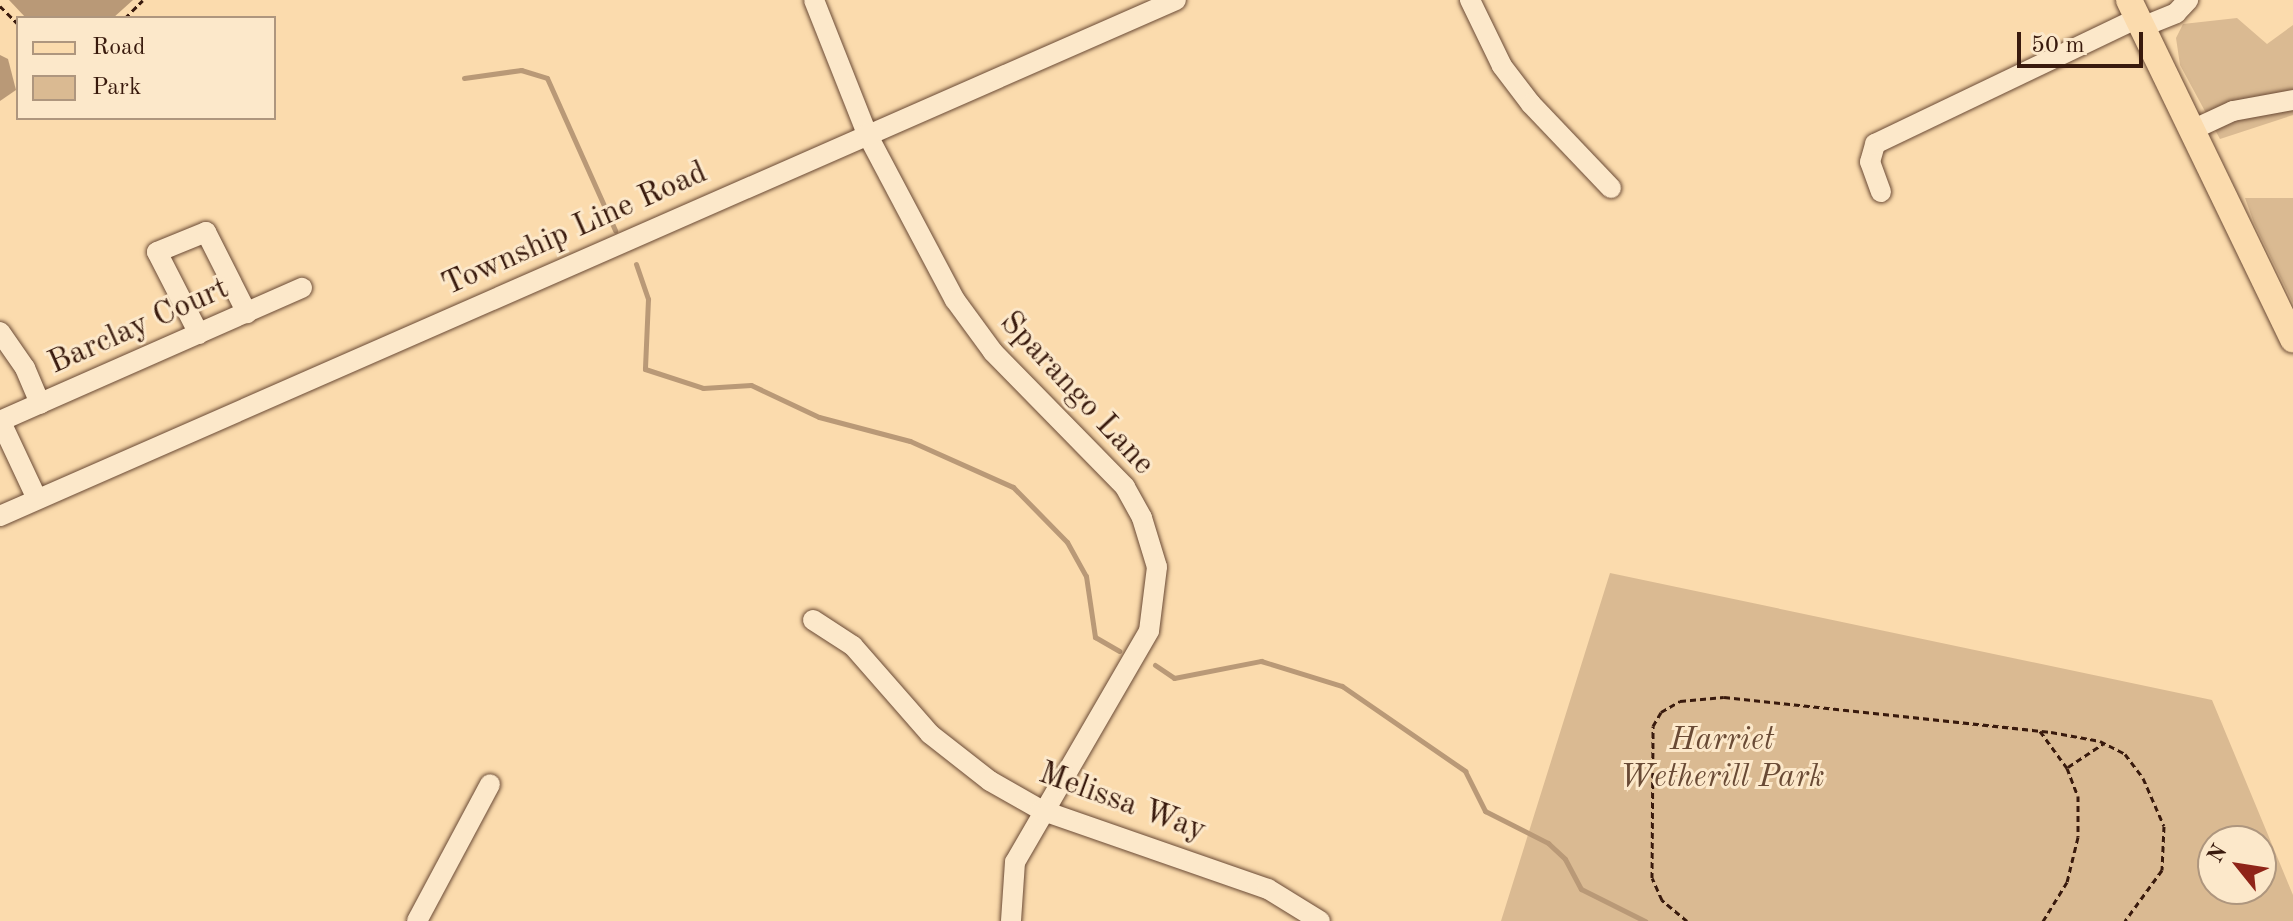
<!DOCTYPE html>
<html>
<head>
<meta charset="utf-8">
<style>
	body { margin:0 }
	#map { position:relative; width:2293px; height:921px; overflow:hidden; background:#fbdbad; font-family:"Old Standard TT",serif }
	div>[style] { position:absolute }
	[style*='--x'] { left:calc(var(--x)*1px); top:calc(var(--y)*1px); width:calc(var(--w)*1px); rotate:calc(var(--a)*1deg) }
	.green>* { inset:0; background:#daba92 }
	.water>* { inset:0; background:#b99977 }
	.stream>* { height:5px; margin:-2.5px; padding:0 2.5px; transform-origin:2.5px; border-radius:2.5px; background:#b99977 }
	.path>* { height:3px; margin-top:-1.5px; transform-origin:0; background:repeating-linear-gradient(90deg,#391a0d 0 6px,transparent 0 10px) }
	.roads { filter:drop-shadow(0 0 2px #6a4a35) drop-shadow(0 0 2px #6a4a35) }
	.minor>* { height:20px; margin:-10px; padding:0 10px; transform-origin:10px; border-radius:10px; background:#fce8ca }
	.major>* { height:26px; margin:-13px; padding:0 13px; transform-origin:13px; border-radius:13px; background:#fbdbad }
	span { translate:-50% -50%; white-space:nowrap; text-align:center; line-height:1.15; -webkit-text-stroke:6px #fce8ca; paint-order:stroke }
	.street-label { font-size:32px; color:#391a0d }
	.park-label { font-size:32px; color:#694a35; font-style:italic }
	.legend { position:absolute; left:16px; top:16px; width:260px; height:104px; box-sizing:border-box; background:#fce8ca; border:2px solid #ae967e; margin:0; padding:10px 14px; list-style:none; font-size:24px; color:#391a0d }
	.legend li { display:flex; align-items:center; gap:16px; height:40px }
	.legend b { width:40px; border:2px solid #ae967e }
	.north { position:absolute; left:2197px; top:825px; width:80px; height:80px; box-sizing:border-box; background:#fce8ca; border:2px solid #ae967e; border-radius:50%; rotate:300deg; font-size:22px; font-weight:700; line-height:32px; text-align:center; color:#391a0d }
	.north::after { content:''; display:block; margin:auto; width:28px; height:36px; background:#8f2418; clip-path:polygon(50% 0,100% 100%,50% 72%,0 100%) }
	.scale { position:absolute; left:2017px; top:32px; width:126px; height:36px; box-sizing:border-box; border:4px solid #391a0d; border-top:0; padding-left:10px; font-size:24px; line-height:28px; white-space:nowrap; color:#391a0d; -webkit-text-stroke:6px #fce8ca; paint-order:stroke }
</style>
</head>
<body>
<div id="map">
	<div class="green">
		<div style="clip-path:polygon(2237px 18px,2267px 44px,2293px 25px,2293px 115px,2220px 139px,2180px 65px,2176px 38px,2183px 24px)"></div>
		<div style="clip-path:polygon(2245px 198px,2293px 198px,2293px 303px,2254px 223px)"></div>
		<div style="clip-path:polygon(evenodd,1610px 573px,2212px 700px,2293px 895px,2293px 921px,1501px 921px,1610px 573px,2261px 841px,2261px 889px,2213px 889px,2213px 841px,2261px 841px)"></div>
	</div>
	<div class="water">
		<div style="clip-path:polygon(9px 0,133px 0,113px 18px,26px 18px)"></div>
		<div style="clip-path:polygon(0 55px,8px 59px,16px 90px,0 101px)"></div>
	</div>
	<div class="stream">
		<div style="--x:464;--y:78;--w:58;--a:-8"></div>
		<div style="--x:521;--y:70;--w:27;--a:17"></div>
		<div style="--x:547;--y:78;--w:167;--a:65.9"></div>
		<div style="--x:636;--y:264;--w:37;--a:71"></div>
		<div style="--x:648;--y:299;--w:70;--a:92.5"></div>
		<div style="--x:645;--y:369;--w:61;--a:18.1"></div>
		<div style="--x:703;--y:388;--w:48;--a:-3.6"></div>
		<div style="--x:751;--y:385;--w:75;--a:25.2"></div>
		<div style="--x:819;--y:417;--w:94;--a:14.8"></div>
		<div style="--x:910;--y:441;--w:113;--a:24.1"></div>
		<div style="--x:1013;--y:487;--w:77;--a:45.5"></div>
		<div style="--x:1067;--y:542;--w:39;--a:61"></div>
		<div style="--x:1086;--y:576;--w:62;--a:81.6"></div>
		<div style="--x:1095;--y:637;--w:28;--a:30"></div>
		<div style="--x:1155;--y:665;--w:23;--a:34"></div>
		<div style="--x:1174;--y:678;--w:89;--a:-11.1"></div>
		<div style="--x:1261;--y:661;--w:85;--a:17.2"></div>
		<div style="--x:1342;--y:686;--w:150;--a:34.6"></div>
		<div style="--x:1465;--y:771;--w:45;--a:63.4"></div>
		<div style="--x:1485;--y:811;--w:71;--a:26.9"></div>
		<div style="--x:1548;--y:843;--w:23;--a:43"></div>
		<div style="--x:1565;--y:859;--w:34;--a:62"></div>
		<div style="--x:1581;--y:889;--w:72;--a:26.6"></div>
	</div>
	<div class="path">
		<div style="--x:0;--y:6;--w:25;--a:45"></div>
		<div style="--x:125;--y:18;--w:25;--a:-45"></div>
		<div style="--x:2040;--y:731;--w:46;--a:53.9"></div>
		<div style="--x:2067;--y:768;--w:30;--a:69"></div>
		<div style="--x:2078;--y:796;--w:41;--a:90"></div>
		<div style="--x:2078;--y:837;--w:46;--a:103.7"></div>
		<div style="--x:2067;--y:882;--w:46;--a:121.6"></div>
		<div style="--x:2068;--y:767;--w:43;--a:-33.7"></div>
		<div style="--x:1687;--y:921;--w:33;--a:-140"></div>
		<div style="--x:1662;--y:900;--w:24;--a:-114"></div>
		<div style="--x:1652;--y:878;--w:152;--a:-89.6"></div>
		<div style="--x:1653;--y:726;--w:16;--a:-60"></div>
		<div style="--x:1661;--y:712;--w:22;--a:-30"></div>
		<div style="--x:1680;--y:701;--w:44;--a:-5.2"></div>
		<div style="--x:1724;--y:697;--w:329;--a:6.1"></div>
		<div style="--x:2051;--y:732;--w:50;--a:10.4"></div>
		<div style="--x:2100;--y:741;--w:28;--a:27"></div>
		<div style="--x:2125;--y:754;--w:30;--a:53"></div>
		<div style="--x:2143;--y:778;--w:52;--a:66.4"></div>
		<div style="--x:2164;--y:826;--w:44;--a:92.6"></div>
		<div style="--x:2162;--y:870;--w:63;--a:126"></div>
	</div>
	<div class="roads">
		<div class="minor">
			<div style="--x:814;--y:0;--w:144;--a:68.4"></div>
			<div style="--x:867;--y:134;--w:188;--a:62.1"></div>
			<div style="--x:955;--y:300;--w:64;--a:53.8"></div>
			<div style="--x:993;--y:352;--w:189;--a:45.6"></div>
			<div style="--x:1125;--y:487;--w:35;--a:61"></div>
			<div style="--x:1142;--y:518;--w:51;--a:73"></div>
			<div style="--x:1157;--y:567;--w:64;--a:97.1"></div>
			<div style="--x:1149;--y:631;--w:267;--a:120.1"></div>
			<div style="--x:1015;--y:862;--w:59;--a:93.9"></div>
			<div style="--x:1470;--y:0;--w:73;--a:64.1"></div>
			<div style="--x:1502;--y:66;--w:48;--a:52.7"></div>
			<div style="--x:1531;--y:104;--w:116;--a:46.4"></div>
			<div style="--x:2142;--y:27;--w:37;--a:-22"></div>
			<div style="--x:2176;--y:13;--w:18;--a:-47"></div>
			<div style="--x:2192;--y:130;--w:45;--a:-24.9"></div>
			<div style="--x:2233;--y:111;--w:61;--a:-10.4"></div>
			<div style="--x:1881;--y:192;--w:32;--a:-110"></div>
			<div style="--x:1870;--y:162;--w:19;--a:-74"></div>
			<div style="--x:1875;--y:144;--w:292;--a:-25.6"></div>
			<div style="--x:0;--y:332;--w:44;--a:55.2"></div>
			<div style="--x:25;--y:368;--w:39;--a:67"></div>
			<div style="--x:199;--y:334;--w:92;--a:-117.1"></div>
			<div style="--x:157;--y:252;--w:53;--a:-22.2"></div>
			<div style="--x:206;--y:232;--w:91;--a:63.2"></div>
			<div style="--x:0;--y:420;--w:87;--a:64.9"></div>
			<div style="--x:0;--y:421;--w:330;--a:-23.8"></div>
			<div style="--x:0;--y:516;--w:1284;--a:-23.69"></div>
			<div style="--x:813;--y:620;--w:48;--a:33"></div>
			<div style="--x:853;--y:646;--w:117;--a:48.8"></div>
			<div style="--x:930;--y:734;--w:76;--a:38.1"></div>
			<div style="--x:990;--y:781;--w:59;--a:29.6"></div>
			<div style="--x:1041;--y:810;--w:240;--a:19.2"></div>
			<div style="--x:1268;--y:889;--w:61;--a:31.6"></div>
			<div style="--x:417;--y:921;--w:155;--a:-61.9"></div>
		</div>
		<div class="major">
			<div style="--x:2129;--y:0;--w:377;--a:64.2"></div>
		</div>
	</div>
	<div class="street-label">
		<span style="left:575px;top:230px;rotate:-24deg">Township Line Road</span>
		<span style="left:139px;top:327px;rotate:-24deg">Barclay Court</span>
		<span style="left:1076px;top:394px;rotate:47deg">Sparango Lane</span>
		<span style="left:1122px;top:803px;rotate:20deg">Melissa Way</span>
	</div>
	<div class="park-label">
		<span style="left:1722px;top:760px">Harriet<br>Wetherill Park</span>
	</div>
	<ul class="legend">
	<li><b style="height:10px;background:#fbdbad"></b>Road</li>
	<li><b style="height:22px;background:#daba92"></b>Park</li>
	</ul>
	<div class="north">N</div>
	<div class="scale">50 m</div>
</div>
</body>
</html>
